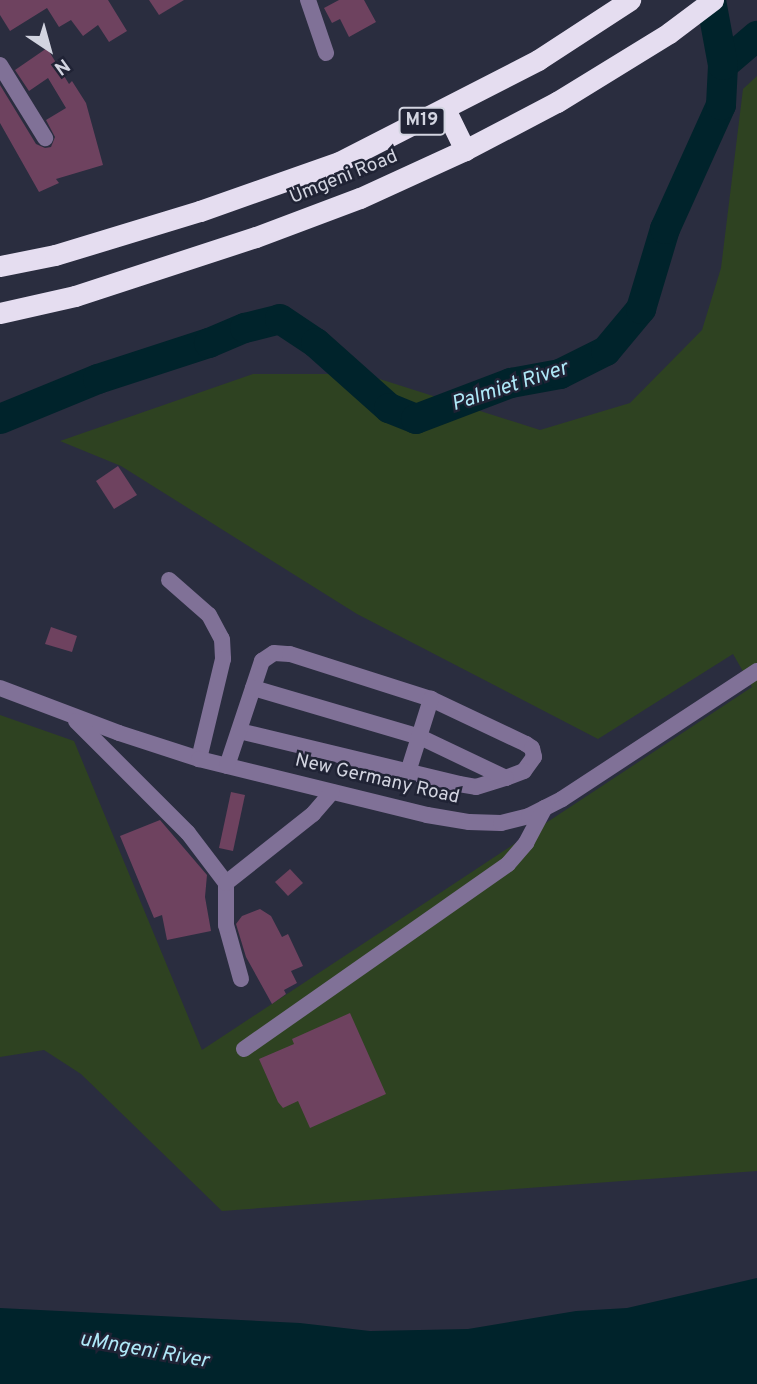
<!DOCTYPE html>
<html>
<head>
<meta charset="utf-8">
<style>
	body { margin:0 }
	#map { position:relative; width:757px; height:1384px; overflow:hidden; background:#2a2d3f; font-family:Overpass,sans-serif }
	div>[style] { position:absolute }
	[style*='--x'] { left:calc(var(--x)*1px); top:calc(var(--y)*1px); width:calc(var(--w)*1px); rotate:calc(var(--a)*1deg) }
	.green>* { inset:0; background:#2e4221 }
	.water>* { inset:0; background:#00232b }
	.river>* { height:30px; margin:-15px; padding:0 15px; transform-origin:15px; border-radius:15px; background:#00232b }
	.building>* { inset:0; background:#6e425f }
	.minor>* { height:16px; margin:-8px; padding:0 8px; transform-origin:8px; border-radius:8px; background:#807197 }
	.highway>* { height:21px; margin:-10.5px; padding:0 10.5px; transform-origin:10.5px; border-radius:10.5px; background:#e5ddf0 }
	span { translate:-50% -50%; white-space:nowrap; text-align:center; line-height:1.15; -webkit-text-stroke:5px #202335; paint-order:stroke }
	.shield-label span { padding:2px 5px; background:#202335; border:2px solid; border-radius:5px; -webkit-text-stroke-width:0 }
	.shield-label { font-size:18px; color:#d2d4e0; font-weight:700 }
	.street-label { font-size:19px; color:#d2d4e0 }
	.water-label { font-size:21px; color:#afe9f8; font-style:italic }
	.north { position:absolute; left:14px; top:14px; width:70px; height:70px; -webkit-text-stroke:5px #202335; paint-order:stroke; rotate:144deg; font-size:19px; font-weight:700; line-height:28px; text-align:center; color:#d2d4e0 }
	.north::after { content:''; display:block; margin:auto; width:24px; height:32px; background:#d2d4e0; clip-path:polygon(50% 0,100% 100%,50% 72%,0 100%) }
</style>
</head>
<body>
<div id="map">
	<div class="green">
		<div style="clip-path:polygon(757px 76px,757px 1171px,222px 1211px,81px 1074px,44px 1050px,0 1057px,0 715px,74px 741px,202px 1050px,752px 687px,733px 654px,598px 739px,357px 614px,121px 466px,60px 441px,253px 374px,364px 374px,540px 430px,630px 403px,702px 330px,721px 268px,743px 89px)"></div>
	</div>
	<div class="water">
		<div style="clip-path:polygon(757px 1278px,757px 1384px,0 1384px,0 1308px,300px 1323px,370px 1331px,468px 1329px,576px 1311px,627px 1308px)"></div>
	</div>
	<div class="river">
		<div style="--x:723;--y:65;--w:45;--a:-40.5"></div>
		<div style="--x:0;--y:419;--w:106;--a:-22.2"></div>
		<div style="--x:98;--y:379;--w:117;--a:-18"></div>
		<div style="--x:209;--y:343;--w:39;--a:-23"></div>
		<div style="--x:245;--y:328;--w:36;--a:-14"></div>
		<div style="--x:280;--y:319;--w:43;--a:33.7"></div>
		<div style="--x:316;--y:343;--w:98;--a:41.7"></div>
		<div style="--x:389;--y:408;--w:29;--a:22"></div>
		<div style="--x:416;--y:419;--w:102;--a:-20.8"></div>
		<div style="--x:511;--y:383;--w:50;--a:-10.4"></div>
		<div style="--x:560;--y:374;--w:51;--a:-26.6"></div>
		<div style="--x:606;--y:351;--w:55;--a:-50.2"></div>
		<div style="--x:641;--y:309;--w:84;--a:-73.3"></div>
		<div style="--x:665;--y:229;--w:136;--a:-65.7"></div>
		<div style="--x:721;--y:105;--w:40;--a:-87.1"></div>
		<div style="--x:723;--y:65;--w:66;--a:-100.5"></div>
	</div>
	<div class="building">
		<div style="clip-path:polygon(0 0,108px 0,127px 31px,109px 42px,98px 25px,83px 36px,71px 20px,59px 27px,47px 8px,10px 31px,0 15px)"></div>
		<div style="clip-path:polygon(149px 0,184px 0,159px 15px)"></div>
		<div style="clip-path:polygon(339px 0,364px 0,376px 22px,349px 37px,340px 19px,332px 23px,324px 8px)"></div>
		<div style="clip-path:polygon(47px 48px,69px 84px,72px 81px,86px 103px,103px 165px,56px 179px,59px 183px,39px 192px,0 123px,0 85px,36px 144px,45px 148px,51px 147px,55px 137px,46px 120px,66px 108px,48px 78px,29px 91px,15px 70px)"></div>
		<div style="clip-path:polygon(118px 466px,137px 495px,114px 509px,96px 481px)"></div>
		<div style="clip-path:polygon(51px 627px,77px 636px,72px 652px,45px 644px)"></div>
		<div style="clip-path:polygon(231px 792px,245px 795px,233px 851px,219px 848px)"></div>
		<div style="clip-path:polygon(160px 820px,207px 875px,205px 897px,211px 931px,167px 940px,162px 915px,154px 918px,120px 836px)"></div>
		<div style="clip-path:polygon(290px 869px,303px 883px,288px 896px,275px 882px)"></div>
		<div style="clip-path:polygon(260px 909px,271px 916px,282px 937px,288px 934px,303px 966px,291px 971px,297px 983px,284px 990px,286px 994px,272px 1004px,246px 957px,236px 924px,242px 916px)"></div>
		<div style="clip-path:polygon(350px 1013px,386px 1094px,310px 1128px,298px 1101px,283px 1108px,278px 1102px,259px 1059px,294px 1044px,292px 1039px)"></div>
	</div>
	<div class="minor">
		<div style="--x:308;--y:0;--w:56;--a:71.2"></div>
		<div style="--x:0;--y:65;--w:86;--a:58.3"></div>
		<div style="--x:169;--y:580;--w:53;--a:41.2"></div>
		<div style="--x:209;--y:615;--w:27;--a:62"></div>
		<div style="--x:222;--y:639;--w:20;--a:87"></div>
		<div style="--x:223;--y:659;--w:103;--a:103.5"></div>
		<div style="--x:0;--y:688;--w:127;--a:20.7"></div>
		<div style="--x:119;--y:733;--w:84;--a:18"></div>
		<div style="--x:199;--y:759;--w:235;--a:13.8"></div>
		<div style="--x:427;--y:815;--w:43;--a:9.5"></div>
		<div style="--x:469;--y:822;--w:32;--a:2"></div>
		<div style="--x:501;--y:823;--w:29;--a:-14"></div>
		<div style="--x:529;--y:816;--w:37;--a:-27"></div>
		<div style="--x:562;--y:799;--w:233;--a:-33.3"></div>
		<div style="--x:76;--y:721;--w:158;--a:45"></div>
		<div style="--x:188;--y:833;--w:63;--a:52.8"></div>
		<div style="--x:239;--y:731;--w:226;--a:13.5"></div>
		<div style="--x:459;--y:784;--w:17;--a:10"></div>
		<div style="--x:476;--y:787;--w:31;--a:-17"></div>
		<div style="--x:227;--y:766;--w:111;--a:-71.6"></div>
		<div style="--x:262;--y:661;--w:14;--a:-34"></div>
		<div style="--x:274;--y:653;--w:16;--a:4"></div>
		<div style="--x:290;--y:654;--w:148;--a:17.7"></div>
		<div style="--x:431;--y:699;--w:105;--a:25.3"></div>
		<div style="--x:526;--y:744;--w:7;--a:34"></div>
		<div style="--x:532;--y:748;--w:9;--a:77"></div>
		<div style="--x:534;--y:757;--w:17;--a:126"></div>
		<div style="--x:524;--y:771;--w:19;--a:159"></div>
		<div style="--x:506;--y:778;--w:95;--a:-154.5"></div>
		<div style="--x:420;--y:737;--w:174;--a:-163.6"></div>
		<div style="--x:408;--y:772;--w:77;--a:-72.5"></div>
		<div style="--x:241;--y:979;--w:56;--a:-105.5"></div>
		<div style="--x:226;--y:925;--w:42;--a:-90"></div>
		<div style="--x:226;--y:883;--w:111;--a:-38.4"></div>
		<div style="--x:313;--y:814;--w:29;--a:-49"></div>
		<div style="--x:244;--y:1049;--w:322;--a:-35"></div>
		<div style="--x:508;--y:864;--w:28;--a:-49"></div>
		<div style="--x:526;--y:843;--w:40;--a:-62"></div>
	</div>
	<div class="highway">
		<div style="--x:445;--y:109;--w:46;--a:64"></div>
		<div style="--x:0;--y:266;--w:56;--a:-11.3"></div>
		<div style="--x:55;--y:255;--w:152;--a:-16.9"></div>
		<div style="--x:200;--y:211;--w:147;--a:-19.4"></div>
		<div style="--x:339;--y:162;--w:224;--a:-27.1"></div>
		<div style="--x:538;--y:60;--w:110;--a:-33.1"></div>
		<div style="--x:0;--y:313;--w:77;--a:-12.8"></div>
		<div style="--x:75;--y:296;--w:190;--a:-18.1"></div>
		<div style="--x:256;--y:237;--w:111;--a:-20.6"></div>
		<div style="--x:360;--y:198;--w:115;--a:-24.6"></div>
		<div style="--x:465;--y:150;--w:104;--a:-27.6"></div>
		<div style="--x:557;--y:102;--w:132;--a:-31.6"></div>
		<div style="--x:669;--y:33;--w:55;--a:-36.9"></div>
	</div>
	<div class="shield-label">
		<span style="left:422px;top:121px">M19</span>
	</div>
	<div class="street-label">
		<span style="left:344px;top:178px;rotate:-22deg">Umgeni Road</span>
		<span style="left:377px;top:780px;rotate:13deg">New Germany Road</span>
	</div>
	<div class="water-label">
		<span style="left:510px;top:387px;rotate:-18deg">Palmiet River</span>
		<span style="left:144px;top:1351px;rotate:10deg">uMngeni River</span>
	</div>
	<div class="north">N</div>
</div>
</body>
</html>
